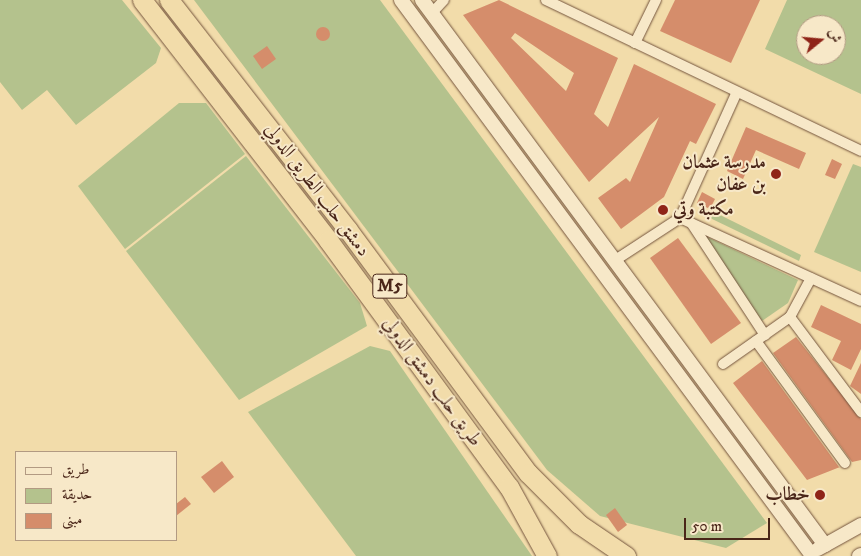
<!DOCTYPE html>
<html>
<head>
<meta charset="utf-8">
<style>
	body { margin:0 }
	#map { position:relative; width:861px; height:556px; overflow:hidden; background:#f2dcaa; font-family:"IM FELL DW Pica",Amiri,serif }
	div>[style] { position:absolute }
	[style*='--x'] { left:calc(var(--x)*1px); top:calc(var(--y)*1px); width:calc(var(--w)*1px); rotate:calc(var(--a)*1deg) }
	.green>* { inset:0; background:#b4c28d }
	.building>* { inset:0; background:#d58d6b }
	.round { border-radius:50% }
	.roads { filter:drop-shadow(0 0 1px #74543d) drop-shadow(0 0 1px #74543d) }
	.street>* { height:10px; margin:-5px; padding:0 5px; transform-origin:5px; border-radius:5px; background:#f7e8c8 }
	.secondary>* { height:14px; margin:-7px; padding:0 7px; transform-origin:7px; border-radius:7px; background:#f7e8c8 }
	.highway>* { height:19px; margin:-9.5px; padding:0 9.5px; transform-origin:9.5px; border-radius:9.5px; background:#f2dcaa }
	.dots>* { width:14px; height:14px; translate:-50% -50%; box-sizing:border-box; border:2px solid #f7e8c8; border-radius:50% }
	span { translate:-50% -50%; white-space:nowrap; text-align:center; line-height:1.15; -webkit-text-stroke:4px #f7e8c8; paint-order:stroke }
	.shield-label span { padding:1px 4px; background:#f7e8c8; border:1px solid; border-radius:4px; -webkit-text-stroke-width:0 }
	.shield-label { font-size:18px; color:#4a2619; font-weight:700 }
	.poi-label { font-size:19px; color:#4a2619; font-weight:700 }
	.right { translate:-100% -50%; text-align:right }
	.left { translate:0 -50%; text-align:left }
	.street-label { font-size:19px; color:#4a2619 }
	.legend { position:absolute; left:15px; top:451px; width:162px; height:90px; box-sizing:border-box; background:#f7e8c8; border:1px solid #b29a82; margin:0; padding:6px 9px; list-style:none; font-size:15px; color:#4a2619 }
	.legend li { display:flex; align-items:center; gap:10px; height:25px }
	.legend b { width:25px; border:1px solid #b29a82 }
	.north { position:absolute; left:796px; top:15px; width:50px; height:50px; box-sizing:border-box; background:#f7e8c8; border:1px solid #b29a82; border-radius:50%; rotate:73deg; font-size:14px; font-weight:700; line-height:20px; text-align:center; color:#4a2619 }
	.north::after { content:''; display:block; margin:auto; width:18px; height:22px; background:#8f2418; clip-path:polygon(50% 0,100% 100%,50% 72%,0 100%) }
	.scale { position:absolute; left:684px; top:518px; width:86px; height:22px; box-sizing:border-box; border:2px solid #4a2619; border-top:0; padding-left:6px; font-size:15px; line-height:18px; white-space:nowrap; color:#4a2619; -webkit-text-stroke:4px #f7e8c8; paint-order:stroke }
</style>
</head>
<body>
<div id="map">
	<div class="green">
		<div style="clip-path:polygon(0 0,122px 0,161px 48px,156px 63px,76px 125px,47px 90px,22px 110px,0 82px)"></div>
		<div style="clip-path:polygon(194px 0,380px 0,767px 523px,726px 548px,600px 516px,547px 470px)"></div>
		<div style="clip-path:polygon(evenodd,787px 0,861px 0,861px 94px,765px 49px,787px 0,806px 25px,836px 25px,836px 55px,806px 55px,806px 25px)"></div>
		<div style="clip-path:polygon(179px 103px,206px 103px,245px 154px,125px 249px,78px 186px)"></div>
		<div style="clip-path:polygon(246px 156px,360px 303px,367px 326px,239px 400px,126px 251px)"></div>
		<div style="clip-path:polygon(853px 164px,861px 167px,861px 272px,814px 252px)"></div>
		<div style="clip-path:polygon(716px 213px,801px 255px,799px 261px,710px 218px)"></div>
		<div style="clip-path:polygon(701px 234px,798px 280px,788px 303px,762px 321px)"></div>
		<div style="clip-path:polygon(370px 346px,390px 351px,532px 556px,356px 556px,248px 412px)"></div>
	</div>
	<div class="building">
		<div style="clip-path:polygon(evenodd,499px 0,618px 58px,594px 114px,608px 127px,634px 64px,716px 104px,696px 144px,690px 141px,664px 197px,621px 229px,598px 198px,626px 178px,630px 182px,659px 117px,589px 182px,463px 15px,499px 0,515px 33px,574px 73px,566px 91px,511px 38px,515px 33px)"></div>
		<div style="clip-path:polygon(675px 0,760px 0,731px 63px,660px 31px)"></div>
		<div class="round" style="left:316px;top:27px;width:14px;height:14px"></div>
		<div style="clip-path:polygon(267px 46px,276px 59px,262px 69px,253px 56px)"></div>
		<div style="clip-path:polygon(746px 127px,806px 153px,799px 169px,756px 150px,743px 179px,727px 171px)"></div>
		<div style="clip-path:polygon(832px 159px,842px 164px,835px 179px,825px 175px)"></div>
		<div style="clip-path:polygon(702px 192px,715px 199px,710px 209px,697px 203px)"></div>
		<div style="clip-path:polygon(678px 238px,741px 323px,711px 344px,650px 258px)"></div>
		<div style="clip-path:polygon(821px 305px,861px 324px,861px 349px,851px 370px,832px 360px,841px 341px,811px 327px)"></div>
		<div style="clip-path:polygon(796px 337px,861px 419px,861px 460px,852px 462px,773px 353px)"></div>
		<div style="clip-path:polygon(762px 361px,839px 467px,840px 467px,807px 480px,733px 383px)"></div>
		<div style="clip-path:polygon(861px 363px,861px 394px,850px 386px)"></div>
		<div style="clip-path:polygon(222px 461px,234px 477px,214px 493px,201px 477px)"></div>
		<div style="clip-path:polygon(185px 497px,191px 504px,176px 516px,176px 504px)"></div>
		<div style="clip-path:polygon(615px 508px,627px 525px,618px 532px,606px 515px)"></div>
	</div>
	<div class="roads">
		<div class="street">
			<div style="--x:546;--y:0;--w:349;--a:25.6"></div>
			<div style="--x:431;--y:14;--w:19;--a:-47"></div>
			<div style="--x:635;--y:43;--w:48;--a:-64"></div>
			<div style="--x:680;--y:218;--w:199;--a:24.6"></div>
			<div style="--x:692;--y:224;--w:133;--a:56.7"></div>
			<div style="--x:617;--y:259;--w:75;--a:-33.1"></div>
			<div style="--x:680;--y:218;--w:138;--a:-65.7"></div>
			<div style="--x:790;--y:317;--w:119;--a:53.2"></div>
			<div style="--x:756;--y:341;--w:151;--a:53.9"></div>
			<div style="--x:723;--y:364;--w:82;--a:-35"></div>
			<div style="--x:790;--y:317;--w:44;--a:-61.7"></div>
		</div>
		<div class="secondary">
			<div style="--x:401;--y:0;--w:689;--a:53.5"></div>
			<div style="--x:422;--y:0;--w:678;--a:53.52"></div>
			<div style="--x:818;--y:549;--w:49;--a:-29.2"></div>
			<div style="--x:859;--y:556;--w:2;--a:-27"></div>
		</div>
		<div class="highway">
			<div style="--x:142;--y:0;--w:304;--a:52.2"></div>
			<div style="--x:328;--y:240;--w:306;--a:53.8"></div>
			<div style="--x:509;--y:487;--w:79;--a:61.2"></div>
			<div style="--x:169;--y:0;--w:291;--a:52.1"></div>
			<div style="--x:348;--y:230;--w:302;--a:53.5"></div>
			<div style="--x:528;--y:473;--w:72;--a:45"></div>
			<div style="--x:579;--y:524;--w:57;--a:34.2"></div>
		</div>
	</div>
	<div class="dots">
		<div style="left:776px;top:174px;background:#8f2418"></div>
		<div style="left:663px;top:210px;background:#8f2418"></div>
		<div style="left:820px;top:495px;background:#8f2418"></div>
	</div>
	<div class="shield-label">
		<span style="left:390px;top:286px">M5</span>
	</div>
	<div class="poi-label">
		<span class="right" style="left:766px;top:174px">مدرسة عثمان<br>بن عفان</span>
		<span class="left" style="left:673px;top:210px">مكتبة وتي</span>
		<span class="right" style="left:810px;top:495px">خطاب</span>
	</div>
	<div class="street-label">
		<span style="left:317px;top:190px;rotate:53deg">دمشق حلب الطريق الدولي</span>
		<span style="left:432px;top:382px;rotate:54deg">طريق حلب دمشق الدولي</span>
	</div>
	<ul class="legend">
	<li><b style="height:6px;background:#f7e8c8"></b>طريق</li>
	<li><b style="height:14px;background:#b4c28d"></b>حديقة</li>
	<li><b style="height:14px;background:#d58d6b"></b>مبنى</li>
	</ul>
	<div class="north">ش</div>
	<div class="scale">50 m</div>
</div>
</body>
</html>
